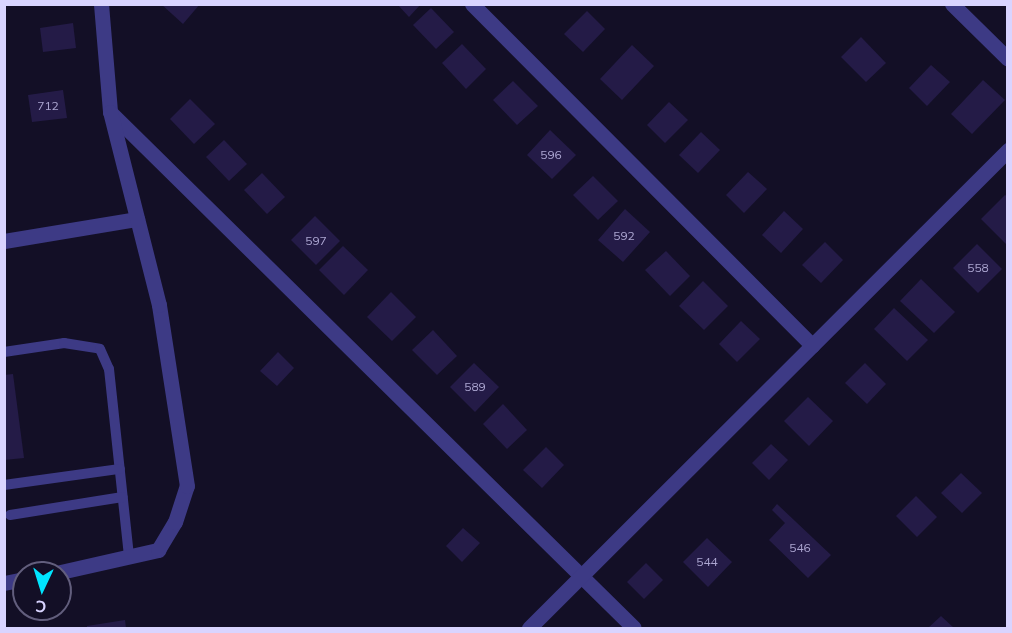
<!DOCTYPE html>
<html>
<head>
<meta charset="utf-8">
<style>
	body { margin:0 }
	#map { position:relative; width:1012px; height:633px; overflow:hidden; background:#130f26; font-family:Mulish,sans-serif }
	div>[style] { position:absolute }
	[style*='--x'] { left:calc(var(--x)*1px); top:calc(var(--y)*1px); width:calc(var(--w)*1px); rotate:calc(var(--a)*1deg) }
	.building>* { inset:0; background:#241b47 }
	.service>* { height:10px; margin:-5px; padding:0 5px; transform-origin:5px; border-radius:5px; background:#3d3a85 }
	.minor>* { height:15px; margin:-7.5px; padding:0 7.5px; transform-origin:7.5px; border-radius:7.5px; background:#3d3a85 }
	span { translate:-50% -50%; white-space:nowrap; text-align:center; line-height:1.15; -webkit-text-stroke:5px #130f26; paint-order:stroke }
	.number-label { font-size:12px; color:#aca6d1 }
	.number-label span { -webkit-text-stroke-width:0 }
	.frame { position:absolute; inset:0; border:6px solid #d9d4ff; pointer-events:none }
	.north { position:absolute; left:12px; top:561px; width:60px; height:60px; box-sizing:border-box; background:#130f26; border:2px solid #625e7d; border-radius:50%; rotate:184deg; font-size:16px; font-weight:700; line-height:24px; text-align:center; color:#d9d4ff }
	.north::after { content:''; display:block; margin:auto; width:21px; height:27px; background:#00e5ff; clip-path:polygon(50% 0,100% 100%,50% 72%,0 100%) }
</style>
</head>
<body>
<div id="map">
	<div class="building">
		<div style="clip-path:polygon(161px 4px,200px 4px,183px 24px)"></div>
		<div style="clip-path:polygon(397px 4px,421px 4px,409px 17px)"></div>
		<div style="clip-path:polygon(431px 8px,454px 32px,436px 49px,413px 25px)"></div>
		<div style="clip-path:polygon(587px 11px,605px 29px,583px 52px,564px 34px)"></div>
		<div style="clip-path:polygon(73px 23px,76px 48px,43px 52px,40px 28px)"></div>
		<div style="clip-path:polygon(861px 37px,886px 63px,866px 82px,841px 57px)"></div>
		<div style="clip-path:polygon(462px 44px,486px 69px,466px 89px,442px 63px)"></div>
		<div style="clip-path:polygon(632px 45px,654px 66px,622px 100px,600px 79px)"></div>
		<div style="clip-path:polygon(931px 65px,950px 82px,927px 106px,909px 88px)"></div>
		<div style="clip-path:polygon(983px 80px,1005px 100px,972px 134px,951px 114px)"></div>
		<div style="clip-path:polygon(513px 81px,538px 106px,517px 125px,493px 100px)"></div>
		<div style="clip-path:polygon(63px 90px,67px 118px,32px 122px,28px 95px)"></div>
		<div style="clip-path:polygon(190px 99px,215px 124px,194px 144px,170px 119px)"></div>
		<div style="clip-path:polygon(669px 102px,688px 120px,665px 143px,647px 125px)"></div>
		<div style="clip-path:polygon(550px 130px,576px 155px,552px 179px,527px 155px)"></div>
		<div style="clip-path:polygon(701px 132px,720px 150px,698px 173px,679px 155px)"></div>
		<div style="clip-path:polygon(224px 140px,247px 164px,229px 181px,206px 157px)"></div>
		<div style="clip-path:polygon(748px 172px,767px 189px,744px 213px,726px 195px)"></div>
		<div style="clip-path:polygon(262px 173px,285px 197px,267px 214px,244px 190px)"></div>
		<div style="clip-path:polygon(593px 176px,618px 201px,598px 220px,573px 195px)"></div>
		<div style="clip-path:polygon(1005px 195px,1008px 197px,1006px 244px,981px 219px)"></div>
		<div style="clip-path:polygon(625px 209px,650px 232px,623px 262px,598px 240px)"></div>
		<div style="clip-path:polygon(784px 211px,803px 229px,781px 253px,762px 235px)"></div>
		<div style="clip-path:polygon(315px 216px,340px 241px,316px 265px,291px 240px)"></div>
		<div style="clip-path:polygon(825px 242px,843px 260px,821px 283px,802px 265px)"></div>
		<div style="clip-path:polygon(977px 244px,1002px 269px,978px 293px,953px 268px)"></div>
		<div style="clip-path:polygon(343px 246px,368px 270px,344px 295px,319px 270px)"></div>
		<div style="clip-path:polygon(666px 251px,690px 276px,670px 296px,645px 270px)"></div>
		<div style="clip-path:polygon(921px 279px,955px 312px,934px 333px,900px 301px)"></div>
		<div style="clip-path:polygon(703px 281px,728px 306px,704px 330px,679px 306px)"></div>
		<div style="clip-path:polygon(391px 292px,416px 317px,392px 341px,367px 317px)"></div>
		<div style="clip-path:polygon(894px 308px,928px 340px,907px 361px,874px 329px)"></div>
		<div style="clip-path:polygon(741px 321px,760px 339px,737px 362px,719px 344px)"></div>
		<div style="clip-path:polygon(433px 330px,457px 356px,437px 375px,412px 350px)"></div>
		<div style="clip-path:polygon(278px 352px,294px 368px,277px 386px,260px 371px)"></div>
		<div style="clip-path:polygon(474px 363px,499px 387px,475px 412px,450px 387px)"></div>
		<div style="clip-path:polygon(865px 363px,886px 384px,867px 404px,845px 383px)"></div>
		<div style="clip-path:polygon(13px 374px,24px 458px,4px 460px,4px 375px)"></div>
		<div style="clip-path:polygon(808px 397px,833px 421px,809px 446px,784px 421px)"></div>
		<div style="clip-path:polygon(503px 404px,527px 430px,507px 449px,483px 424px)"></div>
		<div style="clip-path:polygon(771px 444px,788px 460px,769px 480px,752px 463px)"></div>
		<div style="clip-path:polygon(546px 447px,564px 465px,542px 488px,523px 470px)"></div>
		<div style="clip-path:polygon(961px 473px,982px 493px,962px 513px,941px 493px)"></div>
		<div style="clip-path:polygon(916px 496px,937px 517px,917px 537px,896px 516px)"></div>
		<div style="clip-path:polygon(777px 504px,831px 555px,808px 578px,769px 540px,785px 523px,772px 510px)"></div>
		<div style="clip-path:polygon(463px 528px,480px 543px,462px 562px,446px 546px)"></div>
		<div style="clip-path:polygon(707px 538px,732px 562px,708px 587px,683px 562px)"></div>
		<div style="clip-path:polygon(646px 563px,663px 580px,644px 599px,627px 582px)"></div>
		<div style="clip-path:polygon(941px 616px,954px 628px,928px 628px)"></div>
		<div style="clip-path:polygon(125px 620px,126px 628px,87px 628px,87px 626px)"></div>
	</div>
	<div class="service">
		<div style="--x:4;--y:352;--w:61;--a:-8.5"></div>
		<div style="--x:64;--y:343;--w:36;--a:9"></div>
		<div style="--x:100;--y:349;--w:22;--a:66"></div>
		<div style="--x:109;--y:369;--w:189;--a:83.9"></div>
		<div style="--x:4;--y:485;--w:117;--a:-7.9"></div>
		<div style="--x:10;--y:515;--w:114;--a:-9.1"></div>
	</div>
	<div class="minor">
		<div style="--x:101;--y:4;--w:108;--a:85.2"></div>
		<div style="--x:110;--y:112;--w:735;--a:44.56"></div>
		<div style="--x:472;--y:4;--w:482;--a:45.1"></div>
		<div style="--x:952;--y:4;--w:78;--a:44.5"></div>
		<div style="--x:4;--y:241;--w:135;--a:-9.4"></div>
		<div style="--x:56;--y:573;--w:105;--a:-12.7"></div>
		<div style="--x:158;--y:550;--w:33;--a:-59"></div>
		<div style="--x:175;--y:522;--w:38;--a:-72"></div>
		<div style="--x:187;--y:486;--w:183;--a:-98.8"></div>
		<div style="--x:159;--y:305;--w:199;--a:-104.2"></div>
		<div style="--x:4;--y:583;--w:20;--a:-11"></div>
		<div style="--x:529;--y:628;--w:677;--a:-44.94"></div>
	</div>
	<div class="number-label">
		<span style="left:48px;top:106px">712</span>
		<span style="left:551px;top:155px">596</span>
		<span style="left:624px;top:236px">592</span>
		<span style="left:316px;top:241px">597</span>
		<span style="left:978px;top:268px">558</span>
		<span style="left:475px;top:387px">589</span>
		<span style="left:800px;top:548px">546</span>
		<span style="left:707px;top:562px">544</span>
	</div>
	<div class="frame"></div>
	<div class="north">С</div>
</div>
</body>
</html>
